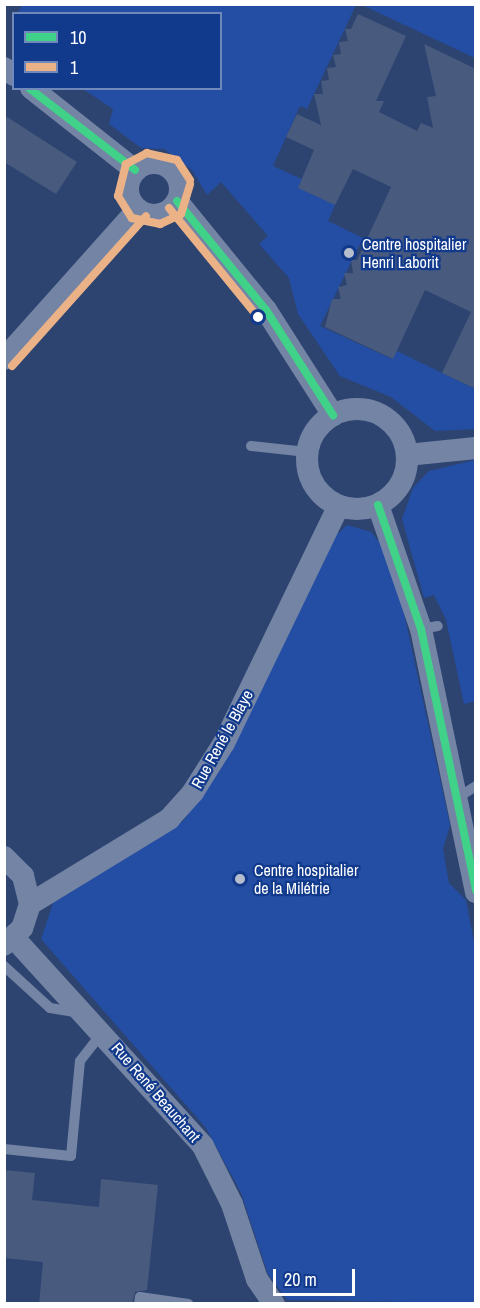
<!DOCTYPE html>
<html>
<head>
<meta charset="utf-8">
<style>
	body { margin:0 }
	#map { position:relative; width:480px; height:1308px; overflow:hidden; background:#2d4370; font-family:"Archivo Narrow",sans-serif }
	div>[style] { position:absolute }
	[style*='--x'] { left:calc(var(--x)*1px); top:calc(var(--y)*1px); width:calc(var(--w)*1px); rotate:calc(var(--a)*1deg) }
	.green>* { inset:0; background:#244ea3 }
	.building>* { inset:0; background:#485a7e }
	.lane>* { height:10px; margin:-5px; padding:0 5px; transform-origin:5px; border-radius:5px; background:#7484a4 }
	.street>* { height:22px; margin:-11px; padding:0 11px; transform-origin:11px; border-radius:11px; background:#7484a4 }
	.street>.ring { margin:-11px; padding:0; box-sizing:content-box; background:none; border:22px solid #7484a4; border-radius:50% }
	.bus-1>* { height:8px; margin:-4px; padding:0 4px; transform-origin:4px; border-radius:4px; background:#40d288 }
	.bus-2>* { height:8px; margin:-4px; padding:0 4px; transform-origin:4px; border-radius:4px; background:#ebb288 }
	.dots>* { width:16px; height:16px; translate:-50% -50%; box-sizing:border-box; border:3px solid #11398c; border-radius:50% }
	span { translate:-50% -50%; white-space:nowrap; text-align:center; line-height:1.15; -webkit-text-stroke:4.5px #11398c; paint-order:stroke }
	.poi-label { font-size:16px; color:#fff }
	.left { translate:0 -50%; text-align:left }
	.street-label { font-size:16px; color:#fff }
	.frame { position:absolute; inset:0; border:6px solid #fff; pointer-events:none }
	.legend { position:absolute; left:12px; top:12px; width:210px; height:78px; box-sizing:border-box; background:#11398c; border:2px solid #7088ba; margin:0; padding:8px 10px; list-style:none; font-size:18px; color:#fff }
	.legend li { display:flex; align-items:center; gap:12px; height:30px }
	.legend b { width:30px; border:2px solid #7088ba }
	.scale { position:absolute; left:273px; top:1269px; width:82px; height:27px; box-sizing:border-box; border:3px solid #fff; border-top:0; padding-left:8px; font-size:18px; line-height:21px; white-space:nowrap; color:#fff; -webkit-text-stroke:4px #11398c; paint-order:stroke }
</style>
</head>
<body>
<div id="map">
	<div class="green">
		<div style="clip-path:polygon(23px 4px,356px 5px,307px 109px,300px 106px,273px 166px,339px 196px,328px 221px,363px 238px,320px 326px,392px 359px,397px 351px,475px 389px,475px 429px,435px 431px,391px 397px,340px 376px,298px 314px,289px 278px,259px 244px,268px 236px,221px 182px,207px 195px,192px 170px,164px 149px,141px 148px,109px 124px,113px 109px,83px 89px,220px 88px,220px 14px,17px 14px)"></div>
		<div style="clip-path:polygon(362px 5px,475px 5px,475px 58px)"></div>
		<div style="clip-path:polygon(475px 460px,476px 701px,464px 704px,446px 620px,434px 595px,424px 598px,402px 519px,413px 488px,429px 471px)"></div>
		<div style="clip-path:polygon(347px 525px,371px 532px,381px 544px,399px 590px,450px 825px,443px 849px,449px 883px,466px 900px,475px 947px,475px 1303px,287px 1300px,268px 1274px,241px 1193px,206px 1128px,41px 939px,53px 903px,183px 821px,221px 769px,328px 543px)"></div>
	</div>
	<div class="building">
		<div style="clip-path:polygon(358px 14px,406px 36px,376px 101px,384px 101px,379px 112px,417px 131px,421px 123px,433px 128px,427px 97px,436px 96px,424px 44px,476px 69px,476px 389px,442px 373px,471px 312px,425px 290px,393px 359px,325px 327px,332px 299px,341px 299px,338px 287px,347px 285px,344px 273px,353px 273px,351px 260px,357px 260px,391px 187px,353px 169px,335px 205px,298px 188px,314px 150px,286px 137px,297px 114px,321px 125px,314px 94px,323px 94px,321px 81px,329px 80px,327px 68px,336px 67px,333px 55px,341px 54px,339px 42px,348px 41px,345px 29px,351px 29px)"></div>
		<div style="clip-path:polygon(4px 115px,77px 162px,56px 194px,4px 162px)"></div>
		<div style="clip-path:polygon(4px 1170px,35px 1173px,32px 1200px,99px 1207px,101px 1179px,158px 1185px,147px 1290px,135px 1292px,132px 1304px,39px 1304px,43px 1262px,4px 1258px)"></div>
	</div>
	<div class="lane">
		<div style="--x:251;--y:446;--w:56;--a:6.1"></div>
		<div style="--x:421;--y:629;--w:17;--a:-10"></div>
		<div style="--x:457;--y:798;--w:22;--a:-32"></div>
		<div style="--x:4;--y:966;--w:62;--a:42.4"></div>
		<div style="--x:50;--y:1008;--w:30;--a:9"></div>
		<div style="--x:4;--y:1149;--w:67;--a:6"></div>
		<div style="--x:71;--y:1156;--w:95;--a:-84.6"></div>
		<div style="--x:80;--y:1061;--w:36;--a:-52"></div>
		<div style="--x:139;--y:1304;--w:7;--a:-82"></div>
		<div style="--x:140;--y:1297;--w:49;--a:8.1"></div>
	</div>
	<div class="street">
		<div style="--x:4;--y:68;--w:12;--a:35"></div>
		<div style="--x:31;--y:88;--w:132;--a:38.3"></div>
		<div class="ring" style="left:128px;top:163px;width:30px;height:30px"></div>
		<div style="--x:177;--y:201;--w:141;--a:50.8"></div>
		<div style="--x:266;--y:310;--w:125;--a:57.5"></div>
		<div style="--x:4;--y:359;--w:201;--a:-48.2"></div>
		<div class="ring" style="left:307px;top:409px;width:78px;height:78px"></div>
		<div style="--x:407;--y:455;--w:69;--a:-5.8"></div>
		<div style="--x:378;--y:505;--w:131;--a:70.9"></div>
		<div style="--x:421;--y:629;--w:269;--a:78.2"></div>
		<div style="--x:4;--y:857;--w:27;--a:45"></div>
		<div style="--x:23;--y:876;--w:29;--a:76"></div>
		<div style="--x:30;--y:904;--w:25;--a:108"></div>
		<div style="--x:22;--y:928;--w:25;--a:137"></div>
		<div style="--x:30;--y:904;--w:163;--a:-31.4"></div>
		<div style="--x:169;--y:819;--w:36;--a:-48"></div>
		<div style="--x:193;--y:792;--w:58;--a:-57.7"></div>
		<div style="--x:224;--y:743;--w:262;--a:-64.2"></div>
		<div style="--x:14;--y:938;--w:281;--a:47.7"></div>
		<div style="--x:203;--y:1146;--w:65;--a:63.4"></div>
		<div style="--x:232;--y:1204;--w:79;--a:71.6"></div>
		<div style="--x:257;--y:1279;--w:30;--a:56"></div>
	</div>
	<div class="bus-1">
		<div style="--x:29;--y:88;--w:134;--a:37.7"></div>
		<div style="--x:177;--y:201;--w:141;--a:50.8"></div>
		<div style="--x:266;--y:310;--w:125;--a:57.5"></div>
		<div style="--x:378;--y:505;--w:131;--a:70.9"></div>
		<div style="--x:421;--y:629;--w:267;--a:78.1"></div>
	</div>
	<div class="bus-2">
		<div style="--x:190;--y:180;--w:24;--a:-123"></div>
		<div style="--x:177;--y:160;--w:31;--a:-167"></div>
		<div style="--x:147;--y:153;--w:24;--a:152"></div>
		<div style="--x:126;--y:164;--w:33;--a:104"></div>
		<div style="--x:118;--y:196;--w:26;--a:58"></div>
		<div style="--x:132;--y:218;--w:29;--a:12"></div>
		<div style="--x:160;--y:224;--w:23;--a:-25"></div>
		<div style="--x:181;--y:214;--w:31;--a:-73"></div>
		<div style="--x:169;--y:208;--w:141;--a:50.8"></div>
		<div style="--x:12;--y:366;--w:201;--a:-48.2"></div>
	</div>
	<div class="dots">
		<div style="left:349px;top:253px;background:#b6bdcd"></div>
		<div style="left:258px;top:317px;background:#fff"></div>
		<div style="left:240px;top:879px;background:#b6bdcd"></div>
	</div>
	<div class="poi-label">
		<span class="left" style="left:362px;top:253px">Centre hospitalier<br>Henri Laborit</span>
		<span class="left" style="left:254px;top:879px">Centre hospitalier<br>de la Milétrie</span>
	</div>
	<div class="street-label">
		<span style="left:222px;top:739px;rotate:-61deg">Rue René le Blaye</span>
		<span style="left:156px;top:1092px;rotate:49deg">Rue René Beauchant</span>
	</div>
	<div class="frame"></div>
	<ul class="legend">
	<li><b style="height:8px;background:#40d288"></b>10</li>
	<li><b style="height:8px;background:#ebb288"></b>1</li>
	</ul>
	<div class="scale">20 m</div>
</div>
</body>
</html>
